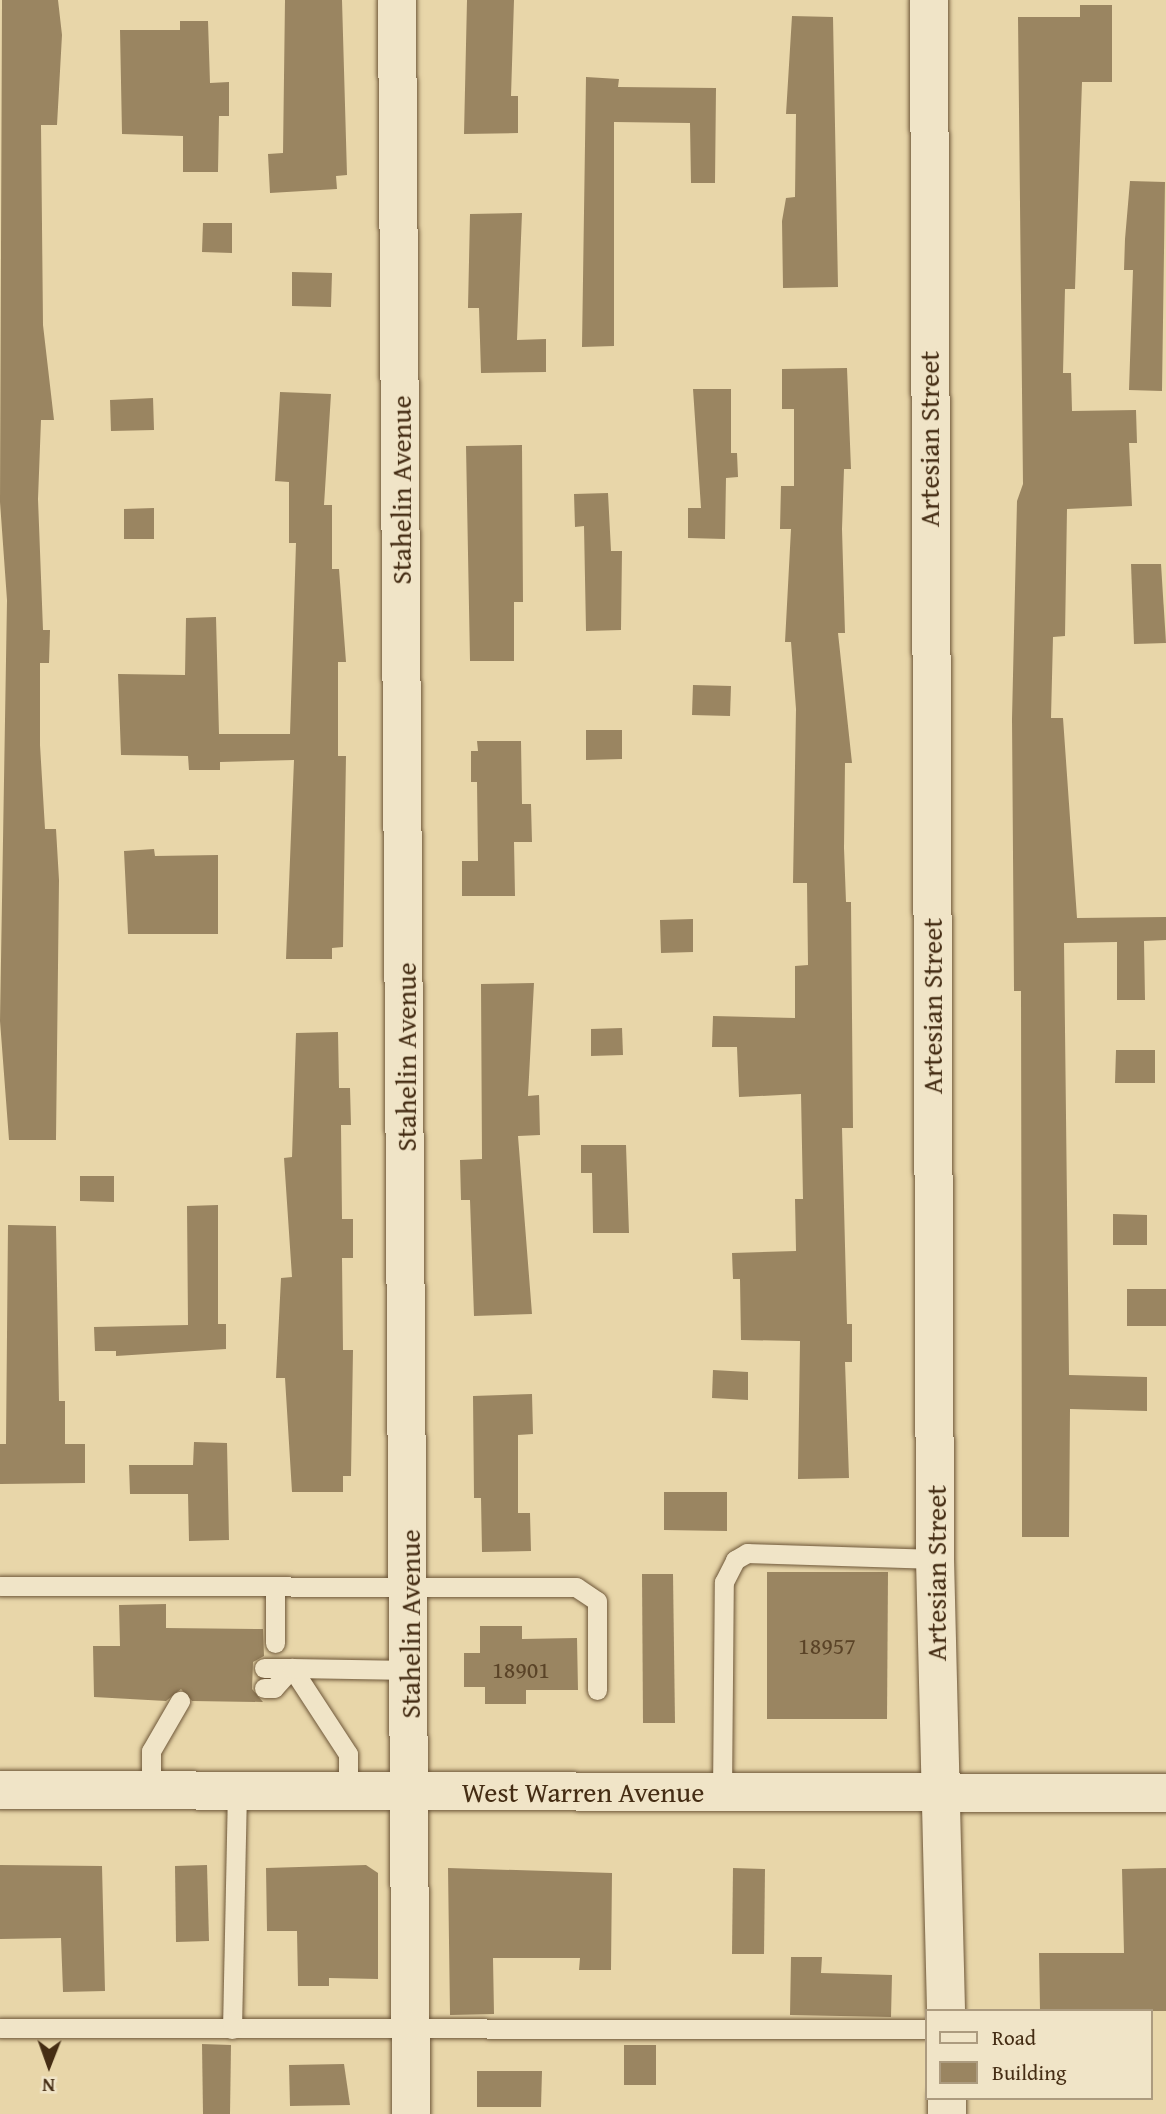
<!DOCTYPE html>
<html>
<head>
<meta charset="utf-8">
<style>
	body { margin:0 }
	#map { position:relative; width:1166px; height:2114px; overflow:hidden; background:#e8d6a9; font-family:"Gentium Book Plus",serif }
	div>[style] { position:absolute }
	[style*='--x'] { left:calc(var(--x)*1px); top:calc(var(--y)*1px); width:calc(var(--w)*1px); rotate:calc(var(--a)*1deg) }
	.building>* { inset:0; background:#9a8561 }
	.roads { filter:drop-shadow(0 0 2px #6e5739) drop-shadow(0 0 2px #6e5739) }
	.lane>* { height:19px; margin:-9.5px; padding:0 9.5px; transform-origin:9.5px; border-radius:9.5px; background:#f0e4c7 }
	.street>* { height:38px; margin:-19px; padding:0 19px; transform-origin:19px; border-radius:19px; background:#f0e4c7 }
	.secondary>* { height:38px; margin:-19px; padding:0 19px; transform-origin:19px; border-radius:19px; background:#f0e4c7 }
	span { translate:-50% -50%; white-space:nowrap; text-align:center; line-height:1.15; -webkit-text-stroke:5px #f0e4c7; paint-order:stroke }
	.number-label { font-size:24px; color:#5a4327 }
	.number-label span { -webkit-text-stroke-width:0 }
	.street-label { font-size:28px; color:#452d14 }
	.legend { position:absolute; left:925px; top:2009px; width:228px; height:91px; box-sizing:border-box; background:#f0e4c7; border:2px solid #ac9b7f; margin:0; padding:9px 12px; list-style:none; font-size:21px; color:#452d14 }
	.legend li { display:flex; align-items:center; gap:14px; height:35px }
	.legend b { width:35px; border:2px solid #ac9b7f }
	.north { position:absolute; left:14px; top:2030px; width:70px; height:70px; -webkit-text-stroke:5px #f0e4c7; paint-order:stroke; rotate:181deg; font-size:19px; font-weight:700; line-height:28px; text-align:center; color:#452d14 }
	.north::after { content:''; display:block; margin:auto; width:24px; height:32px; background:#452d14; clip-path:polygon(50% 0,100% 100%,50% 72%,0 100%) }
</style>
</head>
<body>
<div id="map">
	<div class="building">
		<div style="clip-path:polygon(2px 0,58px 0,62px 35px,57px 125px,41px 125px,43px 325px,54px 420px,41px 420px,38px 499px,43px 630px,50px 630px,49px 663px,40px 663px,40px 745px,45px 829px,56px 829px,59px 880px,56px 1140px,9px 1140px,0 1021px,7px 600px,0 502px)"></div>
		<div style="clip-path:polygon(285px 0,342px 0,347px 175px,336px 176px,337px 189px,270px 193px,268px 154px,283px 153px)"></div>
		<div style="clip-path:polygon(467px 0,514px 0,511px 96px,518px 96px,518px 133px,464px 134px)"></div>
		<div style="clip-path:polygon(1080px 5px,1112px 5px,1112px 82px,1082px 82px,1075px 289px,1065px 289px,1063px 373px,1071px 373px,1072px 411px,1136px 410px,1137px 443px,1129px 443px,1132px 506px,1067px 509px,1065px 636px,1053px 637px,1051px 718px,1063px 718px,1077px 918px,1166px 917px,1166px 940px,1144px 941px,1145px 1000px,1117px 1000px,1117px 942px,1064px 943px,1069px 1375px,1147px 1377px,1147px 1411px,1070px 1409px,1069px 1537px,1022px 1537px,1021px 991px,1014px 991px,1012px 719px,1017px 501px,1023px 484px,1018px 17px,1080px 17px)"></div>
		<div style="clip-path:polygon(792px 16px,833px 17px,838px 287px,783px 288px,782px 221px,786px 198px,795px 197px,796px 114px,786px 114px)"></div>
		<div style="clip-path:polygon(180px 21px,208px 21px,210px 83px,229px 82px,229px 116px,219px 116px,218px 172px,183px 172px,183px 136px,122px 134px,120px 30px,180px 30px)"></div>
		<div style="clip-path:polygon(586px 77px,619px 79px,618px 87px,716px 88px,715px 183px,691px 183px,690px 123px,614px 122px,614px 346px,582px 347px)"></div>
		<div style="clip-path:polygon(1130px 181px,1165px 182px,1162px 391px,1129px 390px,1133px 270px,1124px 270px,1125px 239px)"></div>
		<div style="clip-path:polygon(522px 213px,517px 340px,546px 339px,546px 372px,481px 373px,479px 308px,468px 308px,470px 214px)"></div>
		<div style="clip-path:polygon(203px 223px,232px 223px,232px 253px,202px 252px)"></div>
		<div style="clip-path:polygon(292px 272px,332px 273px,331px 307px,292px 306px)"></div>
		<div style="clip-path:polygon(847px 368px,851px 469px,844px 469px,842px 529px,845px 633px,838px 633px,852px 763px,845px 763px,844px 848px,846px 902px,851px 902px,853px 1128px,842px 1128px,847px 1324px,852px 1324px,852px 1362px,845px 1362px,849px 1478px,798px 1479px,800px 1341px,741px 1340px,740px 1279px,733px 1279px,732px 1253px,796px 1251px,795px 1199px,803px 1199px,801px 1094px,739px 1097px,737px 1047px,712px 1047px,713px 1016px,795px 1018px,795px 966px,808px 965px,807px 883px,793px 883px,796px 709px,791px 642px,785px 642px,791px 529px,780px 529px,781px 486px,794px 486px,794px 409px,782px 409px,782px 369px)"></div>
		<div style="clip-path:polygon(693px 389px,731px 389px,731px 453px,737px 453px,738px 477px,726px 478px,725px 539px,688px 538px,688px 508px,701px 508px)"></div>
		<div style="clip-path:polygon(280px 392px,331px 394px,324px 505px,332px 505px,332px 569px,339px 569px,346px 662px,338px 662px,338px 756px,346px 756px,343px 947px,332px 948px,332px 959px,286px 959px,294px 760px,220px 762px,220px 770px,189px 770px,188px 756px,121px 755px,118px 674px,185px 675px,186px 618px,216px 617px,219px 734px,290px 734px,296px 543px,289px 543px,289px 482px,275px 481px)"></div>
		<div style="clip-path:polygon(153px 398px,154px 430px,111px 431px,110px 400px)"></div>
		<div style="clip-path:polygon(522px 445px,523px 602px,514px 602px,514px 661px,470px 661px,466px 446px)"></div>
		<div style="clip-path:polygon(608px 493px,611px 551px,622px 551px,621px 630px,586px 631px,584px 526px,575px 527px,574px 494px)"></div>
		<div style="clip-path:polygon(154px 508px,154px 539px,124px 539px,124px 509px)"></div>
		<div style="clip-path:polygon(1131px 564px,1161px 564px,1166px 643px,1134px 644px)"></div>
		<div style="clip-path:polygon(693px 685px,731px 686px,730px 716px,692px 715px)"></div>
		<div style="clip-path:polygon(586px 730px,622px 730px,622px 759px,586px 760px)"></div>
		<div style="clip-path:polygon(477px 741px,521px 741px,522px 804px,531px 804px,532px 842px,514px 842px,515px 896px,462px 896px,462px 861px,478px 861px,477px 782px,471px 782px,471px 751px,478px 751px)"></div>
		<div style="clip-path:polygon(154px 849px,155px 856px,218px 855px,218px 934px,128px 934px,124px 851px)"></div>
		<div style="clip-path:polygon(693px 919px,693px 952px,661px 953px,660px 920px)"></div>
		<div style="clip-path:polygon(534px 983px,528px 1096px,539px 1095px,540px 1135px,518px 1136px,532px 1314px,474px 1316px,470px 1200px,461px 1200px,460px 1160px,482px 1159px,481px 984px)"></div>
		<div style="clip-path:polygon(622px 1028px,623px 1055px,591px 1056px,591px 1029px)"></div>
		<div style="clip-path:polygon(338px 1032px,339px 1088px,350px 1088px,351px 1125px,341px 1125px,342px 1219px,353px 1219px,353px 1258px,342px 1258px,343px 1350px,353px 1350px,351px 1476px,343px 1476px,343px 1492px,292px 1492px,285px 1378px,276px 1378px,281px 1278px,292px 1277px,284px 1158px,292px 1157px,296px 1033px)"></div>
		<div style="clip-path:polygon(1116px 1050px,1155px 1050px,1155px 1083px,1115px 1083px)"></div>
		<div style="clip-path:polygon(581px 1145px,626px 1145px,629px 1233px,593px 1233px,592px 1173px,581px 1173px)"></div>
		<div style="clip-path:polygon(80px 1176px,114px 1176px,114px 1202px,80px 1201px)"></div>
		<div style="clip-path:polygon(218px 1205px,218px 1324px,226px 1324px,226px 1349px,116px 1356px,116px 1351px,95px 1351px,94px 1327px,188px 1325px,187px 1206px)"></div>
		<div style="clip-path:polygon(1113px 1214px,1147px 1215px,1147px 1245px,1113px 1245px)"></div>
		<div style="clip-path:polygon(8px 1225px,56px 1226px,59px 1401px,65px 1401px,65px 1444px,85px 1444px,85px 1483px,0 1484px,0 1444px,6px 1444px)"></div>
		<div style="clip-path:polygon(1127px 1289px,1166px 1289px,1166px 1326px,1127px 1326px)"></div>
		<div style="clip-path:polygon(713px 1370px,748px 1372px,748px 1400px,712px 1398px)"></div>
		<div style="clip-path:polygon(532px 1394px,533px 1434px,518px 1435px,518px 1513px,530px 1513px,531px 1551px,482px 1552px,481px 1498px,474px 1498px,473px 1396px)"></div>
		<div style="clip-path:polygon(194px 1442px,227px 1443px,229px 1540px,189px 1541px,188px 1494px,130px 1494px,129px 1465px,193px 1465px)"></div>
		<div style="clip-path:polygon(664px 1492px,727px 1492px,727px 1531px,664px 1530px)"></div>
		<div style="clip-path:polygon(767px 1572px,888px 1572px,887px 1719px,767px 1719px)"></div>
		<div style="clip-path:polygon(642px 1574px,673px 1574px,675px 1723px,643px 1723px)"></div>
		<div style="clip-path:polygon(166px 1604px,166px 1628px,263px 1629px,264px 1656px,253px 1662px,252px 1689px,263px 1702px,192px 1701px,181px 1689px,166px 1701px,94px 1697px,93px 1646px,120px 1646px,119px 1605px)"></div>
		<div style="clip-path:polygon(480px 1626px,522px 1626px,522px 1639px,577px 1638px,578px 1690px,526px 1690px,526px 1704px,485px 1704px,485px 1687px,464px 1687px,464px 1653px,480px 1653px)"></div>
		<div style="clip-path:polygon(0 1865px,102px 1866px,105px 1991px,63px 1992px,61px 1938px,0 1939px)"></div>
		<div style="clip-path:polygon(207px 1865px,209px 1941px,176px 1942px,175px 1866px)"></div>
		<div style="clip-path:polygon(366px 1865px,378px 1873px,378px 1979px,329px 1978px,329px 1986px,298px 1986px,297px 1931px,267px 1931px,266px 1868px)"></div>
		<div style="clip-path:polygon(448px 1868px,612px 1873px,611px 1970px,579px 1970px,580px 1958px,493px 1958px,494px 2014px,450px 2015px)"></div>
		<div style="clip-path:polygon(733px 1868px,765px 1869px,764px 1954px,732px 1954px)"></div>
		<div style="clip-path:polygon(1166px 1868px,1166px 2011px,1040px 2011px,1039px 1953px,1124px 1953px,1122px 1869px)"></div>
		<div style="clip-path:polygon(791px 1957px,822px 1957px,821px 1973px,892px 1975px,891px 2017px,790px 2015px)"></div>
		<div style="clip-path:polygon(202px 2044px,231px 2045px,230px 2114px,203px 2114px)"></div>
		<div style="clip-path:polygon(624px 2045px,656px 2045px,656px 2085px,624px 2085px)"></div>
		<div style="clip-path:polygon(344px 2064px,350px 2105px,290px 2106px,289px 2065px)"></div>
		<div style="clip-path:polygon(477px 2071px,542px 2071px,541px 2107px,477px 2107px)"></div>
	</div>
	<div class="roads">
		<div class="lane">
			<div style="--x:0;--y:1586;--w:576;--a:0.1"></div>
			<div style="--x:576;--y:1587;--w:25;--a:34"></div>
			<div style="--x:597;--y:1601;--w:89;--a:90"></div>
			<div style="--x:275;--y:1643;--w:56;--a:-90"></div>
			<div style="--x:264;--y:1668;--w:28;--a:0"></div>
			<div style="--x:264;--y:1688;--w:10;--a:0"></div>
			<div style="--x:274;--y:1688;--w:27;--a:-48"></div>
			<div style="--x:151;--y:1791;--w:40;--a:-90"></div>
			<div style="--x:151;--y:1751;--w:58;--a:-59.9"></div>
			<div style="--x:348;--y:1791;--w:37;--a:-90"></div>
			<div style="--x:348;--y:1754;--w:103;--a:-123.1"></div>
			<div style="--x:292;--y:1668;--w:119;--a:1"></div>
			<div style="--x:722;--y:1793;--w:211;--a:-89.5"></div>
			<div style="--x:724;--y:1582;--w:25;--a:-63"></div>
			<div style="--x:735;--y:1560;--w:14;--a:-30"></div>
			<div style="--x:747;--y:1553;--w:188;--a:1.8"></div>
			<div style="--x:0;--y:2028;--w:926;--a:0.06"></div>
			<div style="--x:232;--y:2029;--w:239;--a:-88.8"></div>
		</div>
		<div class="street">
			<div style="--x:397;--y:0;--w:2114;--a:89.62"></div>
			<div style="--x:929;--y:0;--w:1559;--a:89.78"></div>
			<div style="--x:935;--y:1559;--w:452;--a:88.6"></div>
			<div style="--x:947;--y:2098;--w:16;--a:90"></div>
		</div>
		<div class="secondary">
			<div style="--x:0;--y:1790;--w:1166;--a:0.15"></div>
		</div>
	</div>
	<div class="number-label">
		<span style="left:827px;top:1646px">18957</span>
		<span style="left:521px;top:1670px">18901</span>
	</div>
	<div class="street-label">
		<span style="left:929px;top:439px;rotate:-90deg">Artesian Street</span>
		<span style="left:401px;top:490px;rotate:-90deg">Stahelin Avenue</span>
		<span style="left:932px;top:1006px;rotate:-90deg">Artesian Street</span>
		<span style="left:406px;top:1057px;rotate:-90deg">Stahelin Avenue</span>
		<span style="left:936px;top:1573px;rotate:-90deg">Artesian Street</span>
		<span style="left:410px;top:1624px;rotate:-90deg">Stahelin Avenue</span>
		<span style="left:583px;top:1792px">West Warren Avenue</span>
	</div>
	<ul class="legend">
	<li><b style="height:9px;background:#f0e4c7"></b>Road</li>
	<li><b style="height:19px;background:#9a8561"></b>Building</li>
	</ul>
	<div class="north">N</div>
</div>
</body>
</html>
